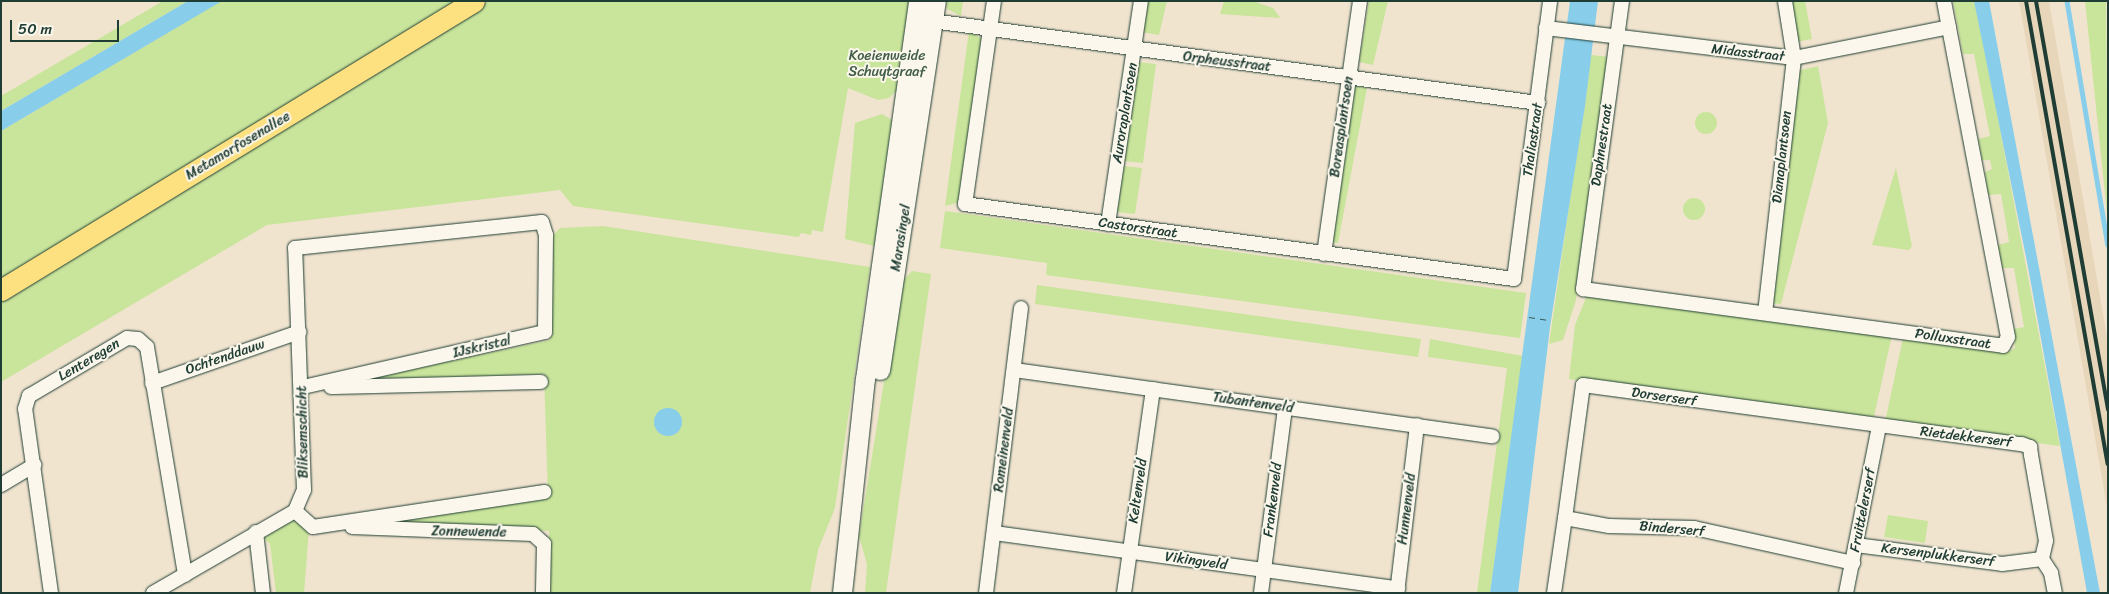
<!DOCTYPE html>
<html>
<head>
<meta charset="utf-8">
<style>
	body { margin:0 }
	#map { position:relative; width:2109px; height:594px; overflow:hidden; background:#f0e4cf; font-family:Sriracha,sans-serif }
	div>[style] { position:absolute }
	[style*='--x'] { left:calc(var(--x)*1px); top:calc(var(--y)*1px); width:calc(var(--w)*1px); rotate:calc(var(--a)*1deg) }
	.built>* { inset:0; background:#e8d6ba }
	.green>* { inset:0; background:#c9e49b }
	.round { border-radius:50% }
	.water>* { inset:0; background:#88ceea }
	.stream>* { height:4.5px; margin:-2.25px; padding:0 2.25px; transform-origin:2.25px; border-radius:2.25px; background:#88ceea }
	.ferry>* { height:1px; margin-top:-0.5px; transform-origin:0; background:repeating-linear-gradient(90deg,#345a58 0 6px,transparent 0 11px) }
	.roads { filter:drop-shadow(0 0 1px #1f3d34) drop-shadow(0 0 1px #1f3d34) }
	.street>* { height:14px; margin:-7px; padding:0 7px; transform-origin:7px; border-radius:7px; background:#fbf7ec }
	.secondary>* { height:19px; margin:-9.5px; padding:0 9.5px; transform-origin:9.5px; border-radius:9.5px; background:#fbf7ec }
	.primary>* { height:21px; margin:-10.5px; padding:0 10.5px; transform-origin:10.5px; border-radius:10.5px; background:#fde080 }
	.rail>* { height:4px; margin:-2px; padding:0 2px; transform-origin:2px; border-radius:2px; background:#1f3d34 }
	span { translate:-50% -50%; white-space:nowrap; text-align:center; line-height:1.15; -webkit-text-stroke:4px #fbf7ec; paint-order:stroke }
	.street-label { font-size:14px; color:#1f3d34 }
	.park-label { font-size:14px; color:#415e49 }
	.frame { position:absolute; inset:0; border:2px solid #1f3d34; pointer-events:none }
	.scale { position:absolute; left:10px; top:20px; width:109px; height:22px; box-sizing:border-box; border:2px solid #1f3d34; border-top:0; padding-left:6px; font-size:15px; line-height:18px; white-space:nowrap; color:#1f3d34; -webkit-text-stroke:4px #fbf7ec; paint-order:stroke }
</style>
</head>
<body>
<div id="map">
	<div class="built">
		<div style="clip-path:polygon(2019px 1px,2049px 1px,2108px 343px,2108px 513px)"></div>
	</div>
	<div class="green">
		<div style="clip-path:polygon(163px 1px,188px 1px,1px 111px,1px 96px)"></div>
		<div style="clip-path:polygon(221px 1px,460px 1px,1px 281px,1px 131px)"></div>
		<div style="clip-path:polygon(489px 1px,917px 1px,904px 83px,889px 98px,878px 100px,848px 88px,823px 232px,812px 230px,811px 235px,801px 233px,799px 237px,573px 206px,560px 190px,267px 225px,1px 382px,1px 298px)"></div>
		<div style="clip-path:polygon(946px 1px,963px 1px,961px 16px,947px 9px)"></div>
		<div style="clip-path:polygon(1146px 1px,1167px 1px,1159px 35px,1141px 32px)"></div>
		<div style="clip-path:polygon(1224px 1px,1253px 1px,1273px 8px,1280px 18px,1220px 14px)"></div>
		<div style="clip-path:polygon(1369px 1px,1388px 1px,1373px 65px,1359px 62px)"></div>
		<div style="clip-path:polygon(1790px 1px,1805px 1px,1812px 39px,1796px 42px)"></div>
		<div style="clip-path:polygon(1953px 1px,1974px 1px,1979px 18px,2060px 446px,1885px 422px,1903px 338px,2008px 352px,2015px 348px,2014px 329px,2024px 327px,2014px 268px,2002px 268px,1998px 245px,2009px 242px,2001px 194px,1988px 195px,1985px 172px,1992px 169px,1990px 160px,1982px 160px,1978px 139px,1990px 136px,1974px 54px,1963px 54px)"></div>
		<div style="clip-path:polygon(2085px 1px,2106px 1px,2108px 217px,2107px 213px)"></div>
		<div style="clip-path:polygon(969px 31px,984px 40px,961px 202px,945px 206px)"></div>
		<div style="clip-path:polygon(1591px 55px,1610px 57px,1576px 300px,1563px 340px,1549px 344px)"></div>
		<div style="clip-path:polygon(1137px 62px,1156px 64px,1143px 163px,1123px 161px)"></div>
		<div style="clip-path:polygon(1818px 66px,1828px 123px,1781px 304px,1772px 303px,1797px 71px)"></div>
		<div style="clip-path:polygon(1355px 86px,1367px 88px,1338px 243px,1329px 242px)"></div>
		<div class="round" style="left:1695px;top:112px;width:22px;height:22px"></div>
		<div style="clip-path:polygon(882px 114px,892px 120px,897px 132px,878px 247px,845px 239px,855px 123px)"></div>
		<div style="clip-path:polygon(1123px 166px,1142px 168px,1135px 214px,1116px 212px)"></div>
		<div style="clip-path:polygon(1896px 168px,1912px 246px,1909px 250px,1872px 245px)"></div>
		<div class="round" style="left:1683px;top:198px;width:22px;height:22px"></div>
		<div style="clip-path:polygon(945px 211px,1526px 293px,1520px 338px,1046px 275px,1047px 263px,940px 248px)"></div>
		<div style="clip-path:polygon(603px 226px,870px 267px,835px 508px,818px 550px,810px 593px,548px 593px,549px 531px,371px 524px,548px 498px,544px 374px,372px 381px,371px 378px,550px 340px,551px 238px,560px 228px)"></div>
		<div style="clip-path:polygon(912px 271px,931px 274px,886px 593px,865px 593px,867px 564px,859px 536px,900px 283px)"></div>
		<div style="clip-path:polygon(1037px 285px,1421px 339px,1418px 357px,1035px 304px)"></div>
		<div style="clip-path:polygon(1587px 295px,1892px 335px,1873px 421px,1569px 379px,1575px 325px)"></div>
		<div style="clip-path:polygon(1430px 339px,1523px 356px,1490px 593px,1477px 593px,1507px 368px,1428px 357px)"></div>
		<div style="clip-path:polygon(1888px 515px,1928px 521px,1925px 543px,1884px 537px)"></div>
		<div style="clip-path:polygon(292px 520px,309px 530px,304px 593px,276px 593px,270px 544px,264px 538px)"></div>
	</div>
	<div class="water">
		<div style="clip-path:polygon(188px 1px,222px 1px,1px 131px,1px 111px)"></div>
		<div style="clip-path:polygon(1570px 1px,1598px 1px,1585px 106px,1550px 327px,1518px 593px,1490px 593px)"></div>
		<div style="clip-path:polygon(1974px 1px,1989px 1px,2100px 593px,2087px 593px,2084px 576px,2028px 267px)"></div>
		<div class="round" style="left:654px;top:408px;width:28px;height:28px"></div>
	</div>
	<div class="stream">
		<div style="--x:2067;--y:1;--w:247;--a:80.5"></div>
	</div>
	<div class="ferry">
		<div style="--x:1529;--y:317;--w:18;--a:9"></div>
	</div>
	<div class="roads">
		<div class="street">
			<div style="--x:994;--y:1;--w:205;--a:98.1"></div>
			<div style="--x:965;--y:204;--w:554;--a:7.78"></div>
			<div style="--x:1514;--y:279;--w:280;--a:-82.6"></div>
			<div style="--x:1622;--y:1;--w:291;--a:97.7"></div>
			<div style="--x:1583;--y:289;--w:424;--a:7.7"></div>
			<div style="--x:2003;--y:346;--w:10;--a:-61"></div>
			<div style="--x:2008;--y:337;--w:342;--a:-100.8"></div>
			<div style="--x:925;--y:20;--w:619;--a:7.71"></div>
			<div style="--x:1546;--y:28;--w:250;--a:6.9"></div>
			<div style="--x:1794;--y:58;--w:158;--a:-11.3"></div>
			<div style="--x:1108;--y:224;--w:225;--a:-81.6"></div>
			<div style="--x:1324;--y:254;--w:256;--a:-81.9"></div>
			<div style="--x:1765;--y:313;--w:257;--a:-83.5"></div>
			<div style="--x:1794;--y:58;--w:58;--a:-99"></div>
			<div style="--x:1014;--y:370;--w:483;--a:7.9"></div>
			<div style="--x:152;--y:383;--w:156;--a:-19.1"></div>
			<div style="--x:331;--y:387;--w:210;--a:-1.4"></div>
			<div style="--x:1;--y:485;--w:39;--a:-31"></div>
			<div style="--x:295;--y:511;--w:24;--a:42"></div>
			<div style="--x:313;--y:527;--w:234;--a:-8.6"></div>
			<div style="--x:1565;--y:518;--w:134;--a:-82.3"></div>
			<div style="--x:1583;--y:385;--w:443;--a:7.7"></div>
			<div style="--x:2022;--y:444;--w:9;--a:21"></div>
			<div style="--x:2030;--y:447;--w:8;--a:83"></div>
			<div style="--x:2031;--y:455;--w:87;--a:80.1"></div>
			<div style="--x:2046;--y:541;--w:18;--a:103"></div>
			<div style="--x:352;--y:527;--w:181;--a:2.2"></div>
			<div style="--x:533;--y:534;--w:15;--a:42"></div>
			<div style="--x:544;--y:544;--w:49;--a:91.2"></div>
			<div style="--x:256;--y:532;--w:61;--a:83.5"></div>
			<div style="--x:994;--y:533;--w:408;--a:7.8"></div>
			<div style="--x:1856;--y:545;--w:147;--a:7.4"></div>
			<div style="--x:2002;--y:564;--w:40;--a:-7.1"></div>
			<div style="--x:2042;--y:559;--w:17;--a:57"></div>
			<div style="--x:2051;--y:573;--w:20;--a:79"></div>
			<div style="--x:51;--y:593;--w:186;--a:-98"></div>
			<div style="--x:25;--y:409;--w:14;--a:-73"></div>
			<div style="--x:29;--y:396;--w:114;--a:-30.6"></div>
			<div style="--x:127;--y:338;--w:11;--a:5"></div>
			<div style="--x:138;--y:339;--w:12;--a:42"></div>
			<div style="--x:147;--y:347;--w:231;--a:80.5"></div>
			<div style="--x:153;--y:593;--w:164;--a:-30"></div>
			<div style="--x:295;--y:511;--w:23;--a:-67"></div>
			<div style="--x:304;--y:490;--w:242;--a:-92.1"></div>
			<div style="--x:295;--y:248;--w:248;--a:-6"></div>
			<div style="--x:542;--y:222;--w:14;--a:73"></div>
			<div style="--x:546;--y:235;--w:97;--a:90.6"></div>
			<div style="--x:545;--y:332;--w:249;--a:167.2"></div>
			<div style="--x:986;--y:593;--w:287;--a:-83"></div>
			<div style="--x:1124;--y:593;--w:206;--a:-81.9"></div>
			<div style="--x:1261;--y:593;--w:187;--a:-82.6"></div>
			<div style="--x:1397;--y:593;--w:169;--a:-83.2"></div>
			<div style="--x:1554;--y:593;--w:76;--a:-81.7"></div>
			<div style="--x:1565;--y:518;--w:45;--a:10.3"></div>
			<div style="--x:1609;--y:526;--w:85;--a:1.3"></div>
			<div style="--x:1694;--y:528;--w:163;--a:12.4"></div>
			<div style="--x:1846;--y:593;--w:169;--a:-78.8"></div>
		</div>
		<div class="secondary">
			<div style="--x:880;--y:370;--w:373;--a:-81.4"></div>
			<div style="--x:842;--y:593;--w:215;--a:-83.9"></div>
			<div style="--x:865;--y:379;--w:382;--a:-82"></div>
		</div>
		<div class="primary">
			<div style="--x:1;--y:290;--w:554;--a:-31.42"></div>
		</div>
	</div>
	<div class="rail">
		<div style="--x:2026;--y:1;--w:470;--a:80"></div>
		<div style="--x:2036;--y:1;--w:415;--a:80"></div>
	</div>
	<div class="street-label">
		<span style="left:1748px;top:53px;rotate:6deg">Midasstraat</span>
		<span style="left:1227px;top:62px;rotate:7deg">Orpheusstraat</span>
		<span style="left:1125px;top:113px;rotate:-81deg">Auroraplantsoen</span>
		<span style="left:1342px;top:127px;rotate:-82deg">Boreasplantsoen</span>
		<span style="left:1533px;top:140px;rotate:-82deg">Thaliastraat</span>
		<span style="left:1602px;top:145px;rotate:-82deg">Daphnestraat</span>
		<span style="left:238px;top:146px;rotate:-31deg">Metamorfosenallee</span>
		<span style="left:1782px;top:157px;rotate:-84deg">Dianaplantsoen</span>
		<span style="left:1138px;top:228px;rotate:8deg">Castorstraat</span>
		<span style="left:901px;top:238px;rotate:-81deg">Marasingel</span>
		<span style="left:1953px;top:339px;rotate:8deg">Polluxstraat</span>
		<span style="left:482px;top:347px;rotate:-13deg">IJskristal</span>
		<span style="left:225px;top:357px;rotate:-19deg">Ochtenddauw</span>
		<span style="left:89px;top:360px;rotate:-31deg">Lenteregen</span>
		<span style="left:1664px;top:397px;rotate:8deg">Dorserserf</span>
		<span style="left:1253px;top:403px;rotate:8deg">Tubantenveld</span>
		<span style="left:303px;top:432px;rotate:-91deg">Bliksemschicht</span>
		<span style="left:1966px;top:437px;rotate:7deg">Rietdekkerserf</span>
		<span style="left:1004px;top:450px;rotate:-83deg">Romeinenveld</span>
		<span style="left:1138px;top:491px;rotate:-82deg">Keltenveld</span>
		<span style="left:1273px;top:500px;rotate:-83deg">Frankenveld</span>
		<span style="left:1407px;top:509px;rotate:-83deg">Hunnenveld</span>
		<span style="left:1863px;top:510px;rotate:-79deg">Fruittelerserf</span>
		<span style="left:1672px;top:529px;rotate:5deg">Binderserf</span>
		<span style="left:469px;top:532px;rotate:1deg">Zonnewende</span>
		<span style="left:1938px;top:555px;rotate:7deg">Kersenplukkerserf</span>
		<span style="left:1196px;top:561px;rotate:8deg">Vikingveld</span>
	</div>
	<div class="park-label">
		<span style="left:887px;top:64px">Koeienweide<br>Schuytgraaf</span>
	</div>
	<div class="frame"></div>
	<div class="scale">50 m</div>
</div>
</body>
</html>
